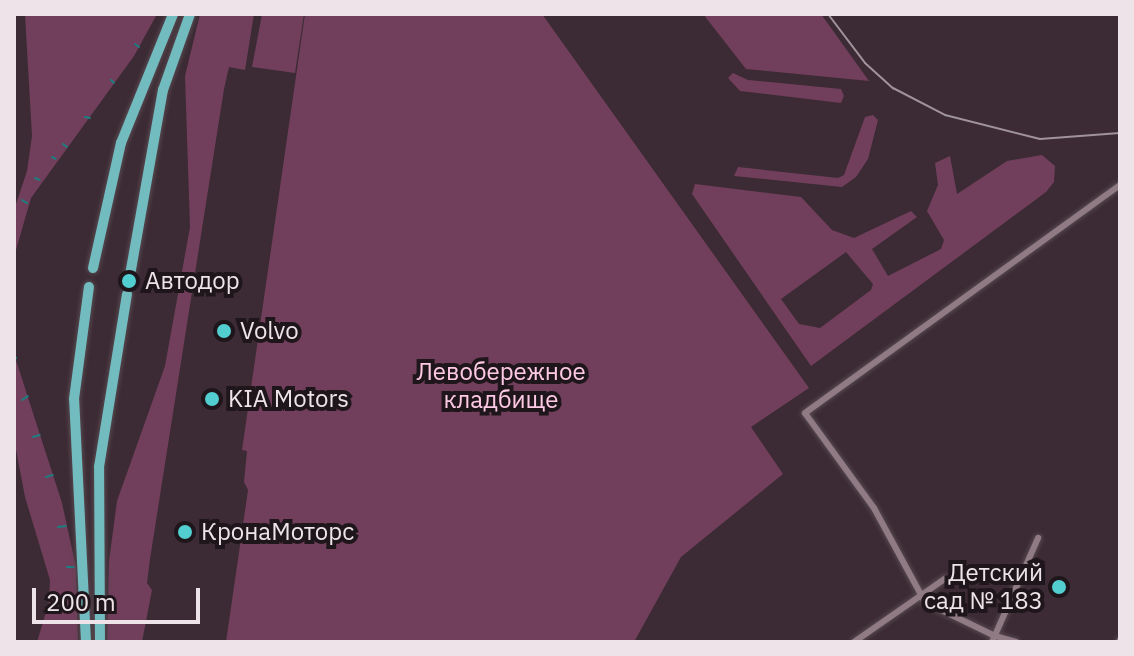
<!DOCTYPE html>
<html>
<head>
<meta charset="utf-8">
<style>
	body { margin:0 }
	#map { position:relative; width:1134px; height:656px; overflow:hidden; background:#3c2b34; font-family:"IBM Plex Sans",sans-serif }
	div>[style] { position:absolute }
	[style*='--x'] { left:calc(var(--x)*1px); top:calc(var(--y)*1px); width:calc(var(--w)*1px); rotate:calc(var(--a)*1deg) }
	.green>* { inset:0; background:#713f5b }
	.stream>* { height:2px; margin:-1px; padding:0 1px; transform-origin:1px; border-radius:1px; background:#1c7e80 }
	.roads { filter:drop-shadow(0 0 2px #574950) drop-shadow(0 0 2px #574950) }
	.minor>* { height:6px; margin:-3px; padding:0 3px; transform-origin:3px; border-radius:3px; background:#907b85 }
	.trunk>* { height:10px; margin:-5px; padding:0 5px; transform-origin:5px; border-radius:5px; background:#72bcc0 }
	.rail>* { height:2px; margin:-1px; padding:0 1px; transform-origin:1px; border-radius:1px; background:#a09399 }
	.dots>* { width:22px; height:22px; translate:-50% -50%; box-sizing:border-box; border:4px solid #1e161a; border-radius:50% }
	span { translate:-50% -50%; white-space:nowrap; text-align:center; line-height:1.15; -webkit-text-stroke:8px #1e161a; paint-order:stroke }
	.poi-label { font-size:24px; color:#eee3e8 }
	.left { translate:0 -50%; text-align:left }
	.right { translate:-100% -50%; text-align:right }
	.park-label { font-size:24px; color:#fec9e4 }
	.frame { position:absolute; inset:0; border:16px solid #eee3e8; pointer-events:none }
	.scale { position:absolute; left:32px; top:588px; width:168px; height:36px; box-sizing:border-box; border:4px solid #eee3e8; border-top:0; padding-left:10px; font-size:24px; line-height:28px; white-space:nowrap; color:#eee3e8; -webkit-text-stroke:6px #1e161a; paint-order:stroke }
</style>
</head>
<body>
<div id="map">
	<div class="green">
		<div style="clip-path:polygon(25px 14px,157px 14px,134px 56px,31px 198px,14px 257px,14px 210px,27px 171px,32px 136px)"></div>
		<div style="clip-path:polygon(200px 14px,254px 14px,245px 70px,229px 67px,224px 89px,150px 559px,147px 583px,152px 590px,142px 642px,107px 642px,109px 561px,117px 501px,165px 366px,190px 227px,185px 76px)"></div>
		<div style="clip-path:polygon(262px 14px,304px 14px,295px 73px,252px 67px)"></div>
		<div style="clip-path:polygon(305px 14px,542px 14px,809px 388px,751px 427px,783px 474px,681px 557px,634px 642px,226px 642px,248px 490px,244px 482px,247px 451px,242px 450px)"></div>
		<div style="clip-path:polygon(703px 14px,821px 14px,869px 81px,746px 69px)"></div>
		<div style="clip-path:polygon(733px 73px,748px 80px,841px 89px,844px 96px,841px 103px,740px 91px,728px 78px)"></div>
		<div style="clip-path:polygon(873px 115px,878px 120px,868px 159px,856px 177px,842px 187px,734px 176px,738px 167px,838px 178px,844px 175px,865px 117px)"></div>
		<div style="clip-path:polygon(evenodd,1042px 155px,1055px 166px,1054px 182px,1046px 192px,811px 366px,692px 194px,695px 184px,801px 197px,832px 230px,854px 238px,911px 211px,917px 217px,872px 249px,888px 276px,941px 249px,944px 240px,927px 211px,938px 185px,935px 163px,950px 156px,957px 194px,1007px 161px,1042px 155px,846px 252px,873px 284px,871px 290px,820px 328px,799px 324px,781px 299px,846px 252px)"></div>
		<div style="clip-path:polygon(14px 354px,62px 503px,76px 567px,78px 642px,37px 642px,49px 602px,50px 580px,25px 497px,14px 439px)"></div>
	</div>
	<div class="stream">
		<div style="--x:135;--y:44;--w:5;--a:37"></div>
		<div style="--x:111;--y:80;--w:4;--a:45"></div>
		<div style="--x:85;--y:117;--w:5;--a:11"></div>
		<div style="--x:63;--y:144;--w:5;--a:37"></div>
		<div style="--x:52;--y:157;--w:4;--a:27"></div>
		<div style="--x:35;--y:178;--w:5;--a:22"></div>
		<div style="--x:22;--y:200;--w:6;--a:31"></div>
		<div style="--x:14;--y:360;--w:3;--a:-45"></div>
		<div style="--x:22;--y:400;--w:7;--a:-34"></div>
		<div style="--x:33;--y:437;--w:7;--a:-16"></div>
		<div style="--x:46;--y:477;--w:7;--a:-16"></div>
		<div style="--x:58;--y:527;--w:8;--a:-7"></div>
		<div style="--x:67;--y:567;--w:7;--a:0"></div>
		<div style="--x:72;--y:601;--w:5;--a:11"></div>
		<div style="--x:74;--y:642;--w:6;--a:0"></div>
	</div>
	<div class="roads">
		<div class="minor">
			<div style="--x:854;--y:642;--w:112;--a:-34.8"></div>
			<div style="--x:992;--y:642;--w:114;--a:-66.1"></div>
			<div style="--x:1016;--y:642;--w:22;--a:-164"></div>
			<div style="--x:995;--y:636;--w:78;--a:-154.1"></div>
			<div style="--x:925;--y:602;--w:107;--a:-118.5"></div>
			<div style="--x:874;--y:508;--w:117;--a:-126"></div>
			<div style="--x:805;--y:413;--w:389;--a:-35.9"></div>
			<div style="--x:1119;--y:642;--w:2;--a:-63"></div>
		</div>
		<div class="trunk">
			<div style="--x:93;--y:268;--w:128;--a:-77.4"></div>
			<div style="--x:121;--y:143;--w:139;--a:-68"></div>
			<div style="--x:130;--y:275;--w:188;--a:-79.9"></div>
			<div style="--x:163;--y:90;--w:81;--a:-70.4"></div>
			<div style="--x:86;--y:642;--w:243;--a:-92.8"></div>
			<div style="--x:74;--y:399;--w:113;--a:-82.4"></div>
			<div style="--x:100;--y:642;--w:175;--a:-90.3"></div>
			<div style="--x:99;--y:467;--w:175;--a:-80.8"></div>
		</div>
	</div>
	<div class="rail">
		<div style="--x:828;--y:14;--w:61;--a:52.9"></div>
		<div style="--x:865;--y:63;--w:38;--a:42"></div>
		<div style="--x:893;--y:88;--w:59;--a:27.4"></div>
		<div style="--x:945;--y:115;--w:98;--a:14.2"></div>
		<div style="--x:1040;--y:139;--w:80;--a:-4.3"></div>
	</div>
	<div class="dots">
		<div style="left:129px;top:281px;background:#52cdd0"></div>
		<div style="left:224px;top:331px;background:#52cdd0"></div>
		<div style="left:212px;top:399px;background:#52cdd0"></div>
		<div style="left:185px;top:532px;background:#52cdd0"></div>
		<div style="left:1059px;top:587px;background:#52cdd0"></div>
	</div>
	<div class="poi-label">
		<span class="left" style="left:145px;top:281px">Автодор</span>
		<span class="left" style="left:240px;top:331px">Volvo</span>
		<span class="left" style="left:228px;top:399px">KIA Motors</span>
		<span class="left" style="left:201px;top:532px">КронаМоторс</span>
		<span class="right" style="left:1043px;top:587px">Детский<br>сад № 183</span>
	</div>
	<div class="park-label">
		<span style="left:501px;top:386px">Левобережное<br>кладбище</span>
	</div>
	<div class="frame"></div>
	<div class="scale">200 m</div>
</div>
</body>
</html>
